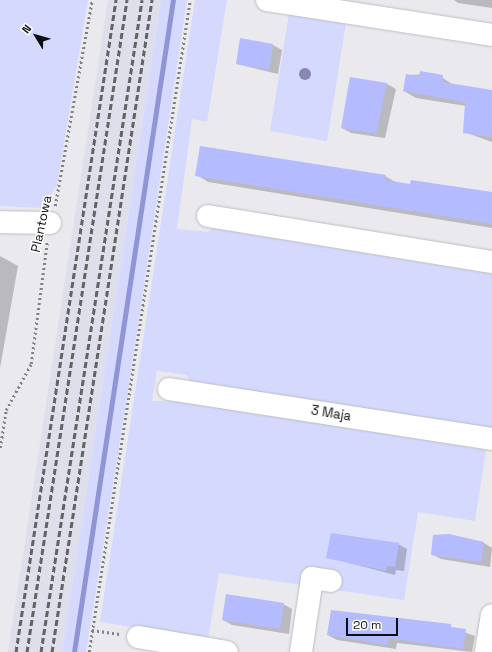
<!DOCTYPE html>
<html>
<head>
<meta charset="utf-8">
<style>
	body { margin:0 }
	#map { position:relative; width:492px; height:652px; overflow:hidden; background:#e9e9ee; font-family:"Space Grotesk",sans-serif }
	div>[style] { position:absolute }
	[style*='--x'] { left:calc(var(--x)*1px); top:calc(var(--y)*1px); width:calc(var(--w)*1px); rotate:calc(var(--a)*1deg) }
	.built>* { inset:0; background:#dedfeb }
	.green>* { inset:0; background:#d5d9fe }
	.shadow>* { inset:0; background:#0003 }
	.stream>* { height:5px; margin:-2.5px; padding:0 2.5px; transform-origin:2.5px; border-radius:2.5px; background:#9095d6 }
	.building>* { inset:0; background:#b5bbff }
	.path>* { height:2.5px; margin-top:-1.25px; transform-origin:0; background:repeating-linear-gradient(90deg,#808184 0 2px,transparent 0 5px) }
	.roads { filter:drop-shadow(0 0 1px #bcbdc2) drop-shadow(0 0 1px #bcbdc2) }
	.minor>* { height:22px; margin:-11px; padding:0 11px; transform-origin:11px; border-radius:11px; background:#fff }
	.rail>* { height:3px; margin-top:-1.5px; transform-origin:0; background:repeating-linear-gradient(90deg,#626365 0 6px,transparent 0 9px) }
	.trees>* { width:12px; height:12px; margin:-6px; border-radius:50%; background:#8886b3 }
	span { translate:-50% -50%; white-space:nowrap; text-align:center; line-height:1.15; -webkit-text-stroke:3px #fff; paint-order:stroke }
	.street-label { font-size:13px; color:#0e0f10 }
	.north { position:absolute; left:16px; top:16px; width:40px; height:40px; -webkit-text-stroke:3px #fff; paint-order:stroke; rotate:307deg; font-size:11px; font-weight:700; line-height:16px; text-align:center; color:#0e0f10 }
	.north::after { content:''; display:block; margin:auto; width:14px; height:18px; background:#0e0f10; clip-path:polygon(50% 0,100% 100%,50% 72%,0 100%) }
	.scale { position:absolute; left:346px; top:618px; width:52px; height:18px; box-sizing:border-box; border:2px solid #0e0f10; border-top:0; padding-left:5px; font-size:12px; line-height:14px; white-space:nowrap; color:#0e0f10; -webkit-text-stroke:3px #fff; paint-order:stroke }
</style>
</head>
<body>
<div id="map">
	<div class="built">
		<div style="clip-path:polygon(108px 0,161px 0,62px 652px,8px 652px)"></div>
	</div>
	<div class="green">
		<div style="clip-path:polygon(0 0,88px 0,57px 185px,42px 208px,0 206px)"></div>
		<div style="clip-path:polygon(161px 0,187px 0,127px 397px,86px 652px,62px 652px)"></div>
		<div style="clip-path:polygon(195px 0,227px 0,207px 122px,192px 119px,177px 229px,208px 232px,212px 228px,492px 274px,492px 431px,191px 381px,186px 375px,157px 371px,152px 401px,188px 402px,486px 450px,475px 521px,418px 512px,404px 600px,219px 573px,208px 639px,100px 622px)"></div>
		<div style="clip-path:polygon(289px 14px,346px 23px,327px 141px,270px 131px)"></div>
	</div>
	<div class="shadow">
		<div style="clip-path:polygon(454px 0,492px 0,492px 8px,458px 3px)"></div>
		<div style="clip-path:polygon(273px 45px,282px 50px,278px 74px,237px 64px)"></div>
		<div style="clip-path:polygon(436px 74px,454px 85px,492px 91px,492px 142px,464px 132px,466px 106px,416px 98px,404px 91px,406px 75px)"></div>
		<div style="clip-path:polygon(350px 78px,387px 84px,396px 89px,385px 138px,351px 133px,342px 128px)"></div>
		<div style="clip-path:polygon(197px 175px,385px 176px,397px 183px,492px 193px,492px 228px,208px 182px)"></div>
		<div style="clip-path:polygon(0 256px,18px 266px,0 368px)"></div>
		<div style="clip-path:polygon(434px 536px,484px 543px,492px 548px,490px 567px,441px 559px,432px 554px)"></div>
		<div style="clip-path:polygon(398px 544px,407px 549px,404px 571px,396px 570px,395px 575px,327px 557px)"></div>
		<div style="clip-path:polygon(283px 604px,292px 609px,289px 634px,232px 625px,223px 620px)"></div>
		<div style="clip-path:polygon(441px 624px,475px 636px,472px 652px,397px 643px,396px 649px,337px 640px,328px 635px)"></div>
	</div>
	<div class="stream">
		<div style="--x:74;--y:652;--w:659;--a:-81.37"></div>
	</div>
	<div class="building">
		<div style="clip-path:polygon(240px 38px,273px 44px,269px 70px,236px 64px)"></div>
		<div style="clip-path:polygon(420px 71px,443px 75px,442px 82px,492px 90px,492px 137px,463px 133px,465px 102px,403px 91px,406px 74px,419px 77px)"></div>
		<div style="clip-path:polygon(350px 77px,387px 83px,376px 134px,341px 128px)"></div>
		<div style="clip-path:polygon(200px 146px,386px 175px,385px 180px,410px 184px,411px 180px,492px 192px,492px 224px,195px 176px)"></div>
		<div style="clip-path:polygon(331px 533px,399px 543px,395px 567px,387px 566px,386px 571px,326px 558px)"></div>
		<div style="clip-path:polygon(449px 534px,484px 542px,481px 562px,431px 555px,433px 535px)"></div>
		<div style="clip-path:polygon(226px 594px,284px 603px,280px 629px,222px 620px)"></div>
		<div style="clip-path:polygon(331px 610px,451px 624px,451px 627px,466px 629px,463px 649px,388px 638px,387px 645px,327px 635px)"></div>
	</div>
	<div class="path">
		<div style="--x:55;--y:206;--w:209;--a:-79.8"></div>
		<div style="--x:0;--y:448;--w:38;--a:-81"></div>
		<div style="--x:6;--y:410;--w:52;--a:-61.5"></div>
		<div style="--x:31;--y:364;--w:123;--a:-82.5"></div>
		<div style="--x:92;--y:630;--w:28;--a:8"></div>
		<div style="--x:89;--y:652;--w:660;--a:-81.19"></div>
	</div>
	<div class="roads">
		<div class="minor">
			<div style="--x:267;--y:0;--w:228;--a:8.8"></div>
			<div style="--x:208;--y:216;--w:288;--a:9.2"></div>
			<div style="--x:0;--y:222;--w:50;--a:1.1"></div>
			<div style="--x:169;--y:389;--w:327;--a:8.8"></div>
			<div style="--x:138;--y:637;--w:90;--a:9.6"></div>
			<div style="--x:301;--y:652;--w:75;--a:-81.5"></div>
			<div style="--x:312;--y:578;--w:19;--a:9"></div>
			<div style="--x:486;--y:652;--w:37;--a:-81"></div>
		</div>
	</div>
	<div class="rail">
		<div style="--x:16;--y:652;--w:660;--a:-81.28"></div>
		<div style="--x:27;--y:652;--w:660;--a:-81.28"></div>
		<div style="--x:41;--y:652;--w:660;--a:-81.19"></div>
		<div style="--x:52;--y:652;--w:660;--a:-81.28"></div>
	</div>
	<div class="trees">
		<div style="left:305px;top:74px"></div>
	</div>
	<div class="street-label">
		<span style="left:42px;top:224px;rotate:-78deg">Plantowa</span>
		<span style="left:331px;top:414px;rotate:9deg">3 Maja</span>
	</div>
	<div class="north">N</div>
	<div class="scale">20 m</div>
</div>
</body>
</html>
